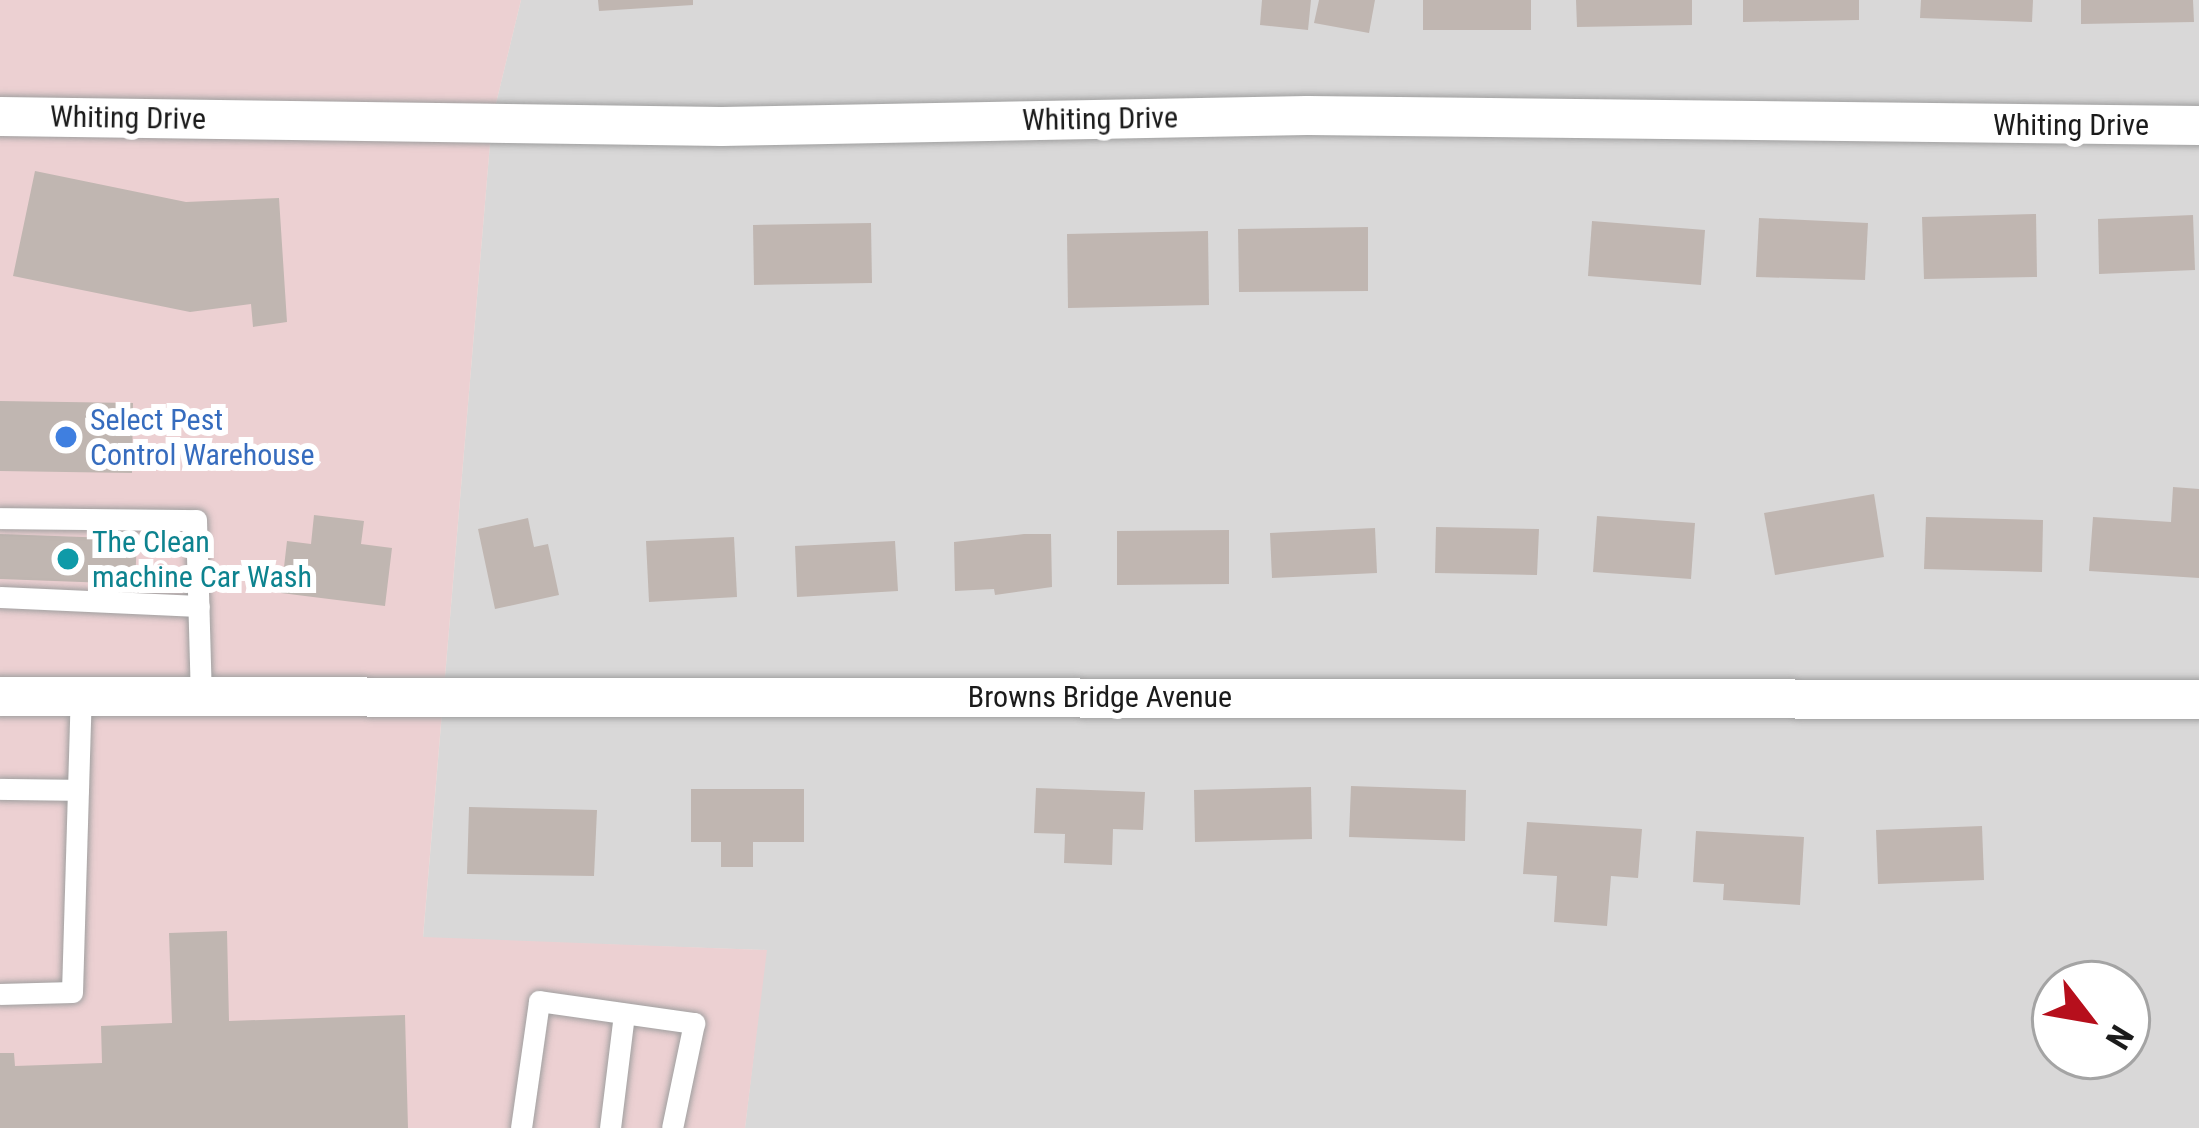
<!DOCTYPE html>
<html>
<head>
<meta charset="utf-8">
<style>
	body { margin:0 }
	#map { position:relative; width:2199px; height:1128px; overflow:hidden; background:#ece7e1; font-family:"Roboto Condensed",sans-serif }
	div>[style] { position:absolute }
	[style*='--x'] { left:calc(var(--x)*1px); top:calc(var(--y)*1px); width:calc(var(--w)*1px); rotate:calc(var(--a)*1deg) }
	.residential>* { inset:0; background:#d9d8d8 }
	.commercial>* { inset:0; background:#ecd0d2 }
	.building>* { inset:0; background:#c0b6b1 }
	.roads { filter:drop-shadow(0 0 3px #9f9f9f) drop-shadow(0 0 3px #9f9f9f) }
	.lane>* { height:21px; margin:-10.5px; padding:0 10.5px; transform-origin:10.5px; border-radius:10.5px; background:#fff }
	.street>* { height:39px; margin:-19.5px; padding:0 19.5px; transform-origin:19.5px; border-radius:19.5px; background:#fff }
	.dots>* { width:33px; height:33px; translate:-50% -50%; box-sizing:border-box; border:6px solid #fff; border-radius:50% }
	span { translate:-50% -50%; white-space:nowrap; text-align:center; line-height:1.15; -webkit-text-stroke:12px #fff; paint-order:stroke }
	.street-label { font-size:30px; color:#1b1b1b }
	.shop-label { font-size:30px; color:#366cbe }
	.left { translate:0 -50%; text-align:left }
	.culture-label { font-size:30px; color:#0d838f }
	.north { position:absolute; left:2031px; top:960px; width:120px; height:120px; box-sizing:border-box; background:#fff; border:3px solid #a4a4a4; border-radius:50%; rotate:121deg; font-size:33px; font-weight:700; line-height:48px; text-align:center; color:#1b1b1b }
	.north::after { content:''; display:block; margin:auto; width:42px; height:54px; background:#b60f1c; clip-path:polygon(50% 0,100% 100%,50% 72%,0 100%) }
</style>
</head>
<body>
<div id="map">
	<div class="residential">
		<div style="clip-path:polygon(evenodd,521px 0,2199px 0,2199px 1128px,745px 1128px,766px 950px,423px 938px,492px 120px,521px 0,2055px 984px,2127px 984px,2127px 1056px,2055px 1056px,2055px 984px)"></div>
	</div>
	<div class="commercial">
		<div style="clip-path:polygon(0 0,521px 0,492px 120px,423px 937px,767px 950px,745px 1128px,0 1128px)"></div>
	</div>
	<div class="building">
		<div style="clip-path:polygon(598px 0,693px 0,693px 5px,599px 11px)"></div>
		<div style="clip-path:polygon(1262px 0,1311px 0,1308px 30px,1260px 25px)"></div>
		<div style="clip-path:polygon(1319px 0,1375px 0,1369px 33px,1314px 23px)"></div>
		<div style="clip-path:polygon(1423px 0,1531px 0,1531px 30px,1423px 30px)"></div>
		<div style="clip-path:polygon(1576px 0,1692px 0,1692px 25px,1577px 27px)"></div>
		<div style="clip-path:polygon(1743px 0,1859px 0,1859px 20px,1743px 22px)"></div>
		<div style="clip-path:polygon(1921px 0,2033px 0,2032px 22px,1920px 18px)"></div>
		<div style="clip-path:polygon(2081px 0,2193px 0,2194px 22px,2081px 24px)"></div>
		<div style="clip-path:polygon(35px 171px,186px 202px,279px 198px,287px 322px,253px 327px,251px 304px,190px 312px,13px 276px)"></div>
		<div style="clip-path:polygon(2036px 214px,2037px 277px,1924px 279px,1922px 217px)"></div>
		<div style="clip-path:polygon(2193px 215px,2195px 270px,2099px 274px,2098px 219px)"></div>
		<div style="clip-path:polygon(1759px 218px,1868px 223px,1865px 280px,1756px 277px)"></div>
		<div style="clip-path:polygon(1592px 221px,1705px 230px,1701px 285px,1588px 276px)"></div>
		<div style="clip-path:polygon(871px 223px,872px 283px,754px 285px,753px 225px)"></div>
		<div style="clip-path:polygon(1368px 227px,1368px 291px,1239px 292px,1238px 229px)"></div>
		<div style="clip-path:polygon(1208px 231px,1209px 305px,1068px 308px,1067px 234px)"></div>
		<div style="clip-path:polygon(0 401px,133px 403px,132px 473px,0 471px)"></div>
		<div style="clip-path:polygon(2173px 487px,2199px 489px,2199px 578px,2089px 571px,2093px 517px,2171px 522px)"></div>
		<div style="clip-path:polygon(1874px 494px,1884px 557px,1775px 575px,1764px 513px)"></div>
		<div style="clip-path:polygon(314px 515px,364px 521px,361px 544px,392px 548px,385px 606px,281px 593px,287px 541px,311px 544px)"></div>
		<div style="clip-path:polygon(1597px 516px,1695px 523px,1691px 579px,1593px 572px)"></div>
		<div style="clip-path:polygon(1926px 517px,2043px 520px,2042px 572px,1924px 569px)"></div>
		<div style="clip-path:polygon(528px 518px,534px 547px,548px 544px,559px 595px,495px 609px,478px 529px)"></div>
		<div style="clip-path:polygon(1436px 527px,1539px 529px,1537px 575px,1435px 573px)"></div>
		<div style="clip-path:polygon(1375px 528px,1377px 573px,1272px 578px,1270px 533px)"></div>
		<div style="clip-path:polygon(1229px 530px,1229px 584px,1117px 585px,1117px 531px)"></div>
		<div style="clip-path:polygon(0 534px,137px 539px,135px 584px,0 579px)"></div>
		<div style="clip-path:polygon(1024px 534px,1051px 534px,1052px 587px,995px 595px,994px 589px,955px 591px,954px 542px)"></div>
		<div style="clip-path:polygon(734px 537px,737px 597px,649px 602px,646px 541px)"></div>
		<div style="clip-path:polygon(895px 541px,898px 591px,797px 597px,795px 546px)"></div>
		<div style="clip-path:polygon(1351px 786px,1466px 790px,1465px 841px,1349px 837px)"></div>
		<div style="clip-path:polygon(1311px 787px,1312px 839px,1195px 842px,1194px 790px)"></div>
		<div style="clip-path:polygon(1036px 788px,1145px 792px,1143px 830px,1113px 829px,1112px 865px,1064px 863px,1065px 834px,1034px 833px)"></div>
		<div style="clip-path:polygon(691px 789px,804px 789px,804px 842px,753px 842px,753px 867px,721px 867px,721px 842px,691px 842px)"></div>
		<div style="clip-path:polygon(469px 807px,597px 810px,594px 876px,467px 874px)"></div>
		<div style="clip-path:polygon(1527px 822px,1642px 829px,1638px 878px,1611px 876px,1607px 926px,1554px 922px,1557px 876px,1523px 874px)"></div>
		<div style="clip-path:polygon(1982px 826px,1984px 880px,1878px 884px,1876px 830px)"></div>
		<div style="clip-path:polygon(1696px 831px,1804px 837px,1800px 905px,1723px 900px,1724px 884px,1693px 882px)"></div>
		<div style="clip-path:polygon(227px 931px,229px 1021px,405px 1015px,408px 1128px,0 1128px,0 1053px,14px 1053px,15px 1066px,102px 1063px,101px 1026px,172px 1023px,169px 933px)"></div>
	</div>
	<div class="roads">
		<div class="lane">
			<div style="--x:0;--y:518;--w:196;--a:0.6"></div>
			<div style="--x:196;--y:520;--w:176;--a:88.4"></div>
			<div style="--x:0;--y:597;--w:199;--a:2.6"></div>
			<div style="--x:0;--y:789;--w:78;--a:0.7"></div>
			<div style="--x:0;--y:994;--w:72;--a:-1.6"></div>
			<div style="--x:72;--y:992;--w:296;--a:-88.3"></div>
			<div style="--x:521;--y:1128;--w:128;--a:-81.9"></div>
			<div style="--x:539;--y:1001;--w:157;--a:8.1"></div>
			<div style="--x:694;--y:1023;--w:107;--a:101.8"></div>
			<div style="--x:610;--y:1128;--w:115;--a:-83"></div>
		</div>
		<div class="street">
			<div style="--x:0;--y:116;--w:721;--a:0.79"></div>
			<div style="--x:721;--y:126;--w:586;--a:-1.08"></div>
			<div style="--x:1307;--y:115;--w:892;--a:0.64"></div>
			<div style="--x:0;--y:696;--w:2199;--a:0.08"></div>
		</div>
	</div>
	<div class="dots">
		<div style="left:66px;top:437px;background:#3f7fe0"></div>
		<div style="left:68px;top:559px;background:#0f9aa8"></div>
	</div>
	<div class="street-label">
		<span style="left:128px;top:118px;rotate:1deg">Whiting Drive</span>
		<span style="left:1100px;top:119px;rotate:-1deg">Whiting Drive</span>
		<span style="left:2071px;top:125px">Whiting Drive</span>
		<span style="left:1100px;top:697px">Browns Bridge Avenue</span>
	</div>
	<div class="shop-label">
		<span class="left" style="left:90px;top:437px">Select Pest<br>Control Warehouse</span>
	</div>
	<div class="culture-label">
		<span class="left" style="left:92px;top:559px">The Clean<br>machine Car Wash</span>
	</div>
	<div class="north">N</div>
</div>
</body>
</html>
